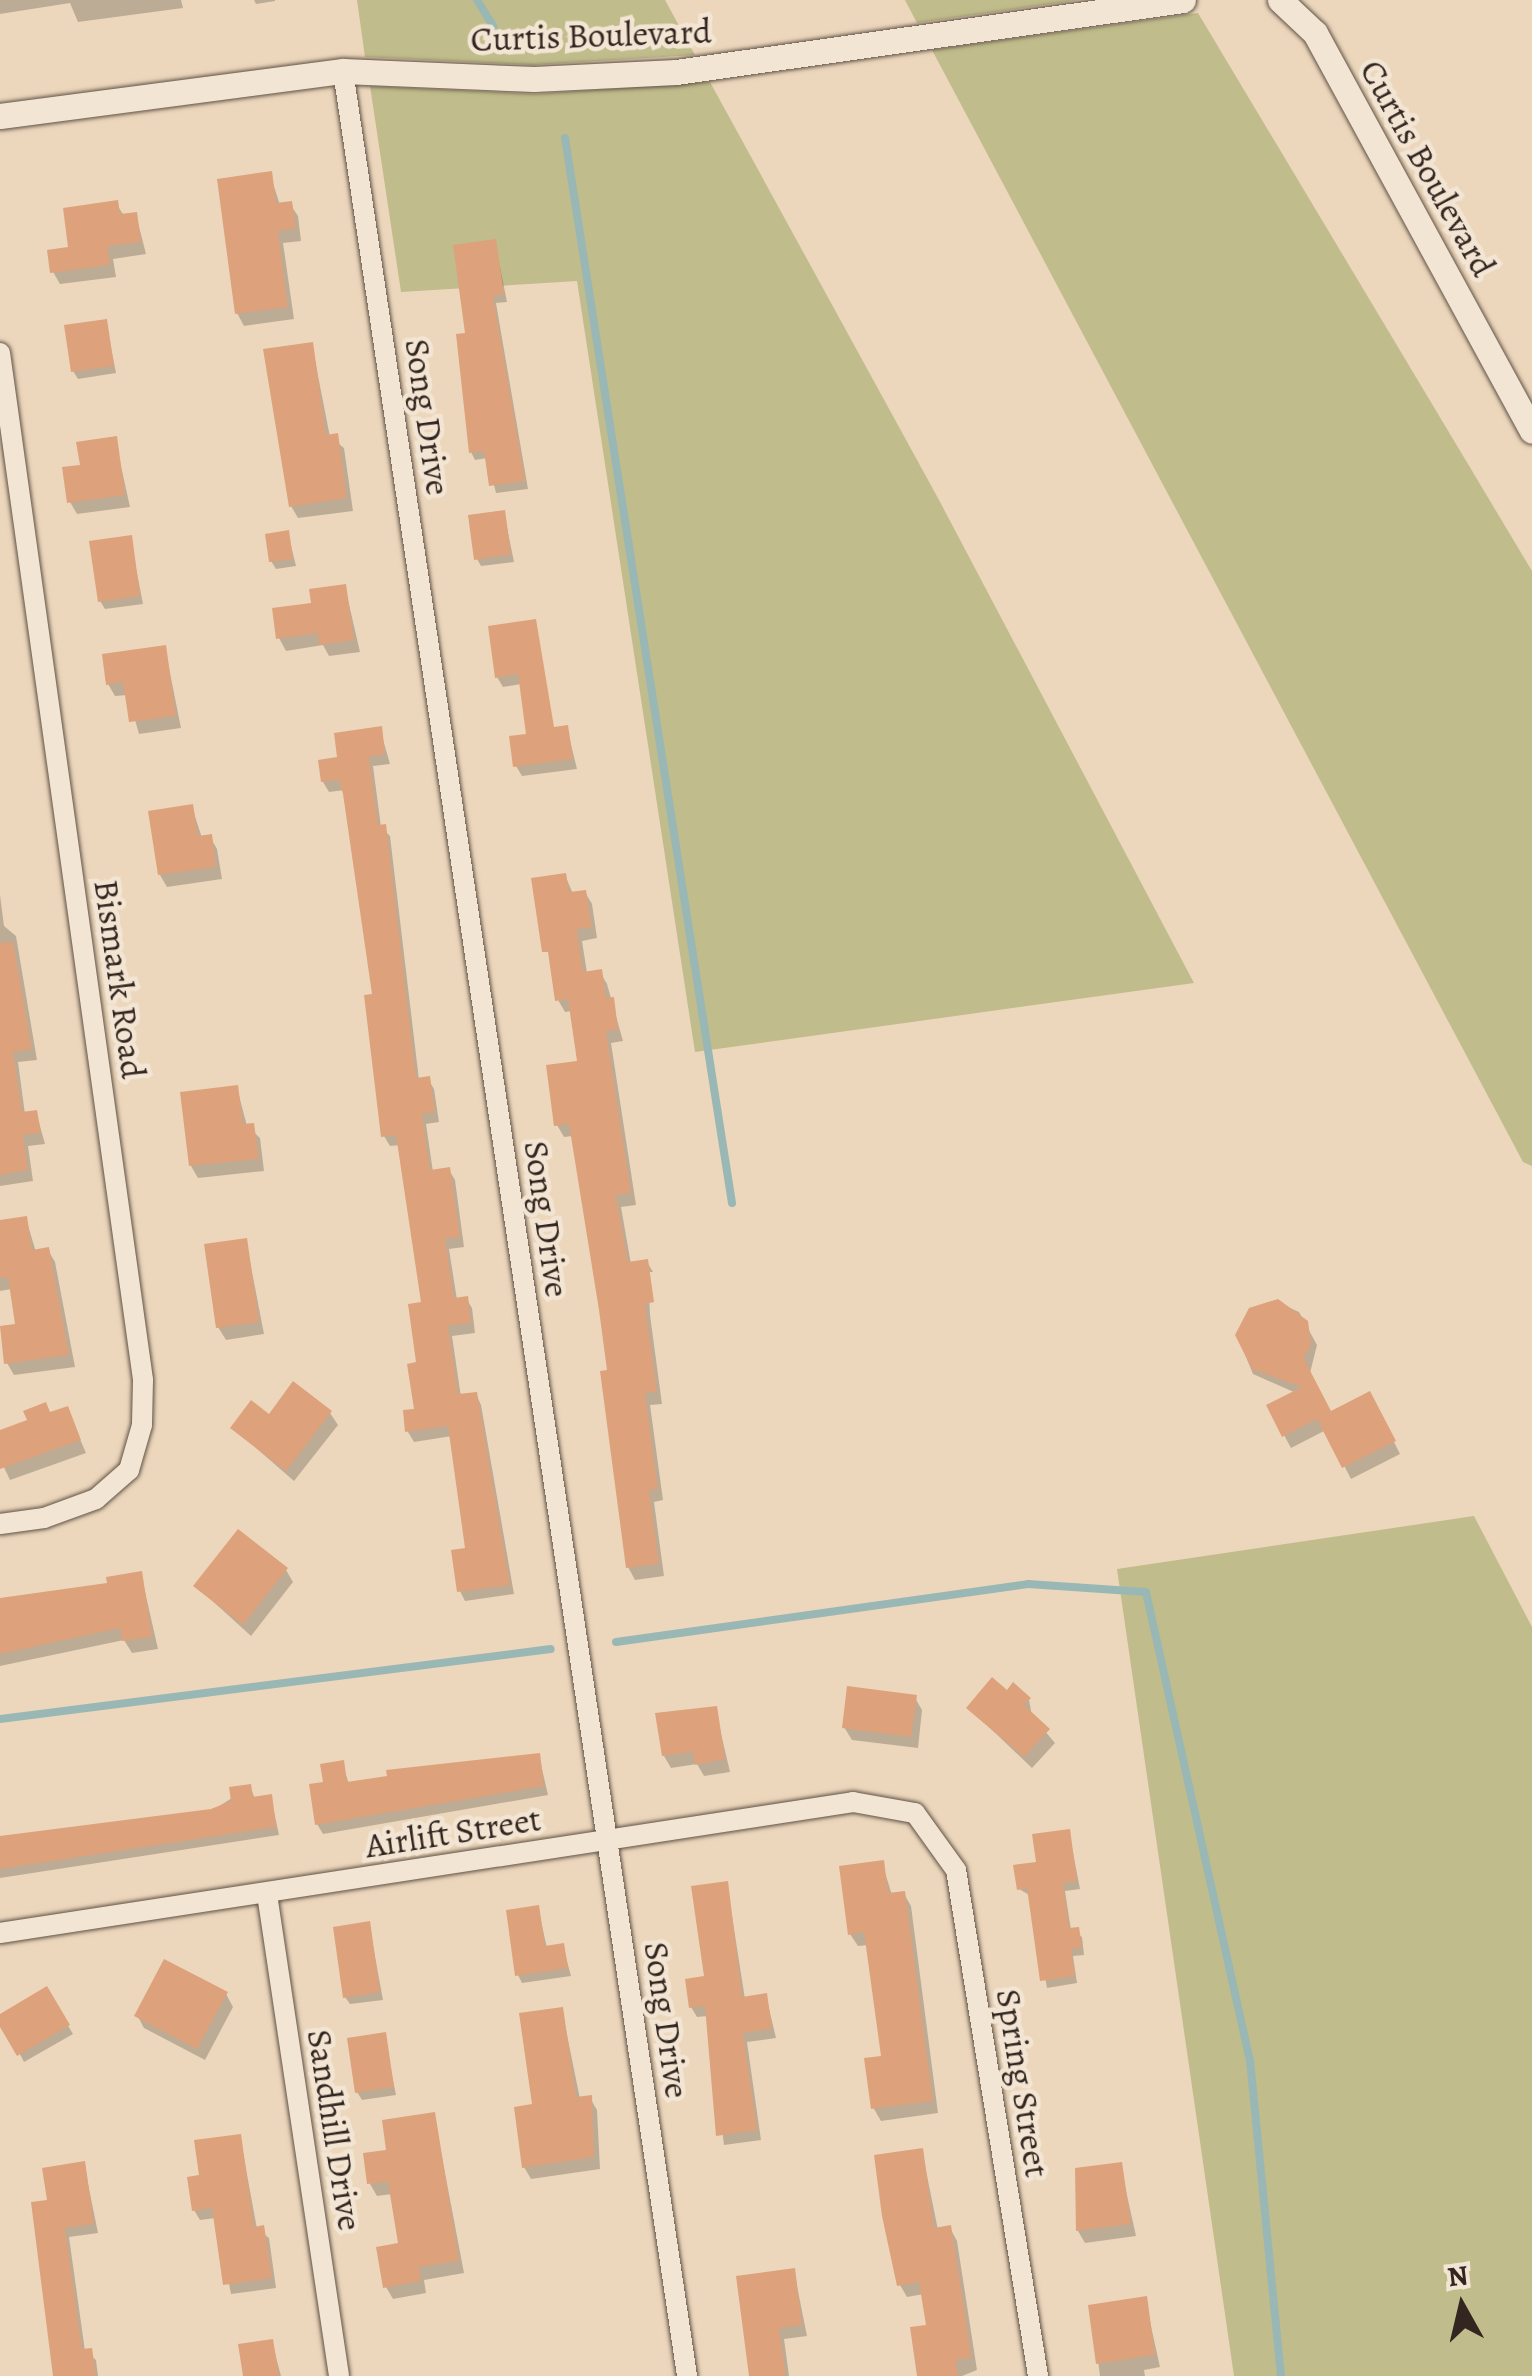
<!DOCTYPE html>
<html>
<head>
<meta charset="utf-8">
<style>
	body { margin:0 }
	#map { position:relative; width:1532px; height:2376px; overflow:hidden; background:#ecd7bc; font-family:Alegreya,serif }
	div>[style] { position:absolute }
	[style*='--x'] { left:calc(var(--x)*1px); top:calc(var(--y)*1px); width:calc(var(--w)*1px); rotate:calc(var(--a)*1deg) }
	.green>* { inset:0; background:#c0bc8b }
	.shadow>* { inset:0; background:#0003 }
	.stream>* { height:8px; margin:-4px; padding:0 4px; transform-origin:4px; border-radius:4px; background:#99b8b5 }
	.building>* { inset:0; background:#dda17b }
	.roads { filter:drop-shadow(0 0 2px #615246) drop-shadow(0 0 2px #615246) }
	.minor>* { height:20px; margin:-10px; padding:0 10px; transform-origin:10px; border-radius:10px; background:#f3e5d3 }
	.tertiary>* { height:25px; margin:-12.5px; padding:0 12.5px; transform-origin:12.5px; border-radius:12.5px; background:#f3e5d3 }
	span { translate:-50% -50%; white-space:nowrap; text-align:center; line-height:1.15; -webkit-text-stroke:9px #f3e5d3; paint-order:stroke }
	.street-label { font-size:35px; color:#33251f }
	.north { position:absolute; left:1412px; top:2256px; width:100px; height:100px; -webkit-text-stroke:8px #f3e5d3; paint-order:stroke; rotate:352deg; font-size:28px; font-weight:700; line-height:40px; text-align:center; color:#33251f }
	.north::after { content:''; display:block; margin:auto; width:35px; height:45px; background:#33251f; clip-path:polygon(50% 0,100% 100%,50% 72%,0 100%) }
</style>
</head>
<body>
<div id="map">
	<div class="green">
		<div style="clip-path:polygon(357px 0,665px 0,695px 55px,533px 65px,365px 57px)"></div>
		<div style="clip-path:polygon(905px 0,1079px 0,917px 23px)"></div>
		<div style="clip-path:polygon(1198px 13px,1532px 571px,1532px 1166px,1523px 1162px,932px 50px)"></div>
		<div style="clip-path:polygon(710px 82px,939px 500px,1194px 983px,695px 1052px,577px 281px,401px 292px,370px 86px,535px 94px)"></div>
		<div style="clip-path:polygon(1474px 1516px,1532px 1627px,1532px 2376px,1234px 2376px,1117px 1569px)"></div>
	</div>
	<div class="shadow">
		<div style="clip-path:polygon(0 0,181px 0,183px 8px,78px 22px,70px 3px,0 14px)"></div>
		<div style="clip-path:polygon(254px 0,275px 0,275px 1px,256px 4px)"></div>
		<div style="clip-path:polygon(270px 174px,280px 205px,290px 204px,298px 216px,301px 241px,283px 243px,294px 319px,244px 326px,237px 313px)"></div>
		<div style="clip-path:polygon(116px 203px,124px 216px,136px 215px,146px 254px,113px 259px,116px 277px,60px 284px,53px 272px)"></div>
		<div style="clip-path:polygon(495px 242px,507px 302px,496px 303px,528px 489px,496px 493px,487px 458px,475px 460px,471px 452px,468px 335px)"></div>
		<div style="clip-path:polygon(106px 322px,116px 373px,78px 379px,73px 371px)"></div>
		<div style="clip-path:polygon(312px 345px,330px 437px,344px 448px,353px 511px,298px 518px,291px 506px)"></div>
		<div style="clip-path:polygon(115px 439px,130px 507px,77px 514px,70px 502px,83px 467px)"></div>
		<div style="clip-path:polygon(504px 513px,514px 562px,481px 566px,477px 559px)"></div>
		<div style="clip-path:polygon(288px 533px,296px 566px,276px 569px,271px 561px)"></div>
		<div style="clip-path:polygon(130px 537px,143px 604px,105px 609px,100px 601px)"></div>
		<div style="clip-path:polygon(345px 587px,360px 652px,329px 656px,323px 645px,286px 651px,279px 638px)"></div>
		<div style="clip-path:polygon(535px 622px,553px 740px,567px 728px,577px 769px,522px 776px,516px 766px,529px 736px,521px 684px,503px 687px,497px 677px)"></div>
		<div style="clip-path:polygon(165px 648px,181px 728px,139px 734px,128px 695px,115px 696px,108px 684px)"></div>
		<div style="clip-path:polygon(380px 729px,390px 764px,373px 766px,381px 827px,390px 836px,419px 1080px,428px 1079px,434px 1089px,439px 1122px,426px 1124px,433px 1172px,449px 1170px,455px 1180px,464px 1247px,449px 1249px,457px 1300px,466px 1298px,472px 1308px,475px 1333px,452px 1336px,461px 1397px,476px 1394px,481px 1405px,514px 1594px,465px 1601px,460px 1591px,468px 1551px,452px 1436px,414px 1442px,408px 1432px,405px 1412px,417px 1411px,423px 1304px,400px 1145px,390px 1146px,384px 1136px,375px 996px,345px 790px,329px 792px,323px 782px)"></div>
		<div style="clip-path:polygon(192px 807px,202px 838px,210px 837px,217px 849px,222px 879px,167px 887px,160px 875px)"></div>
		<div style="clip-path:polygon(565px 875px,573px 894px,585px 892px,592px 904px,597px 938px,582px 941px,587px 973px,600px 972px,607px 984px,623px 1041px,611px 1043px,636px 1205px,621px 1207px,631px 1264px,647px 1262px,653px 1272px,648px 1272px,650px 1315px,662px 1404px,650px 1405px,663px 1500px,654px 1502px,664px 1576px,635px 1580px,628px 1567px,610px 1372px,573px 1136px,564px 1137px,557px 1125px,580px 1064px,572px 1011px,565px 1012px,558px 1000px)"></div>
		<div style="clip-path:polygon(0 895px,4px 926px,16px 936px,37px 1060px,18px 1062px,25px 1114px,36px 1112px,45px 1144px,28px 1146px,33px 1181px,0 1186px)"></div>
		<div style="clip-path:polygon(237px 1088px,247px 1126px,260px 1138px,264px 1171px,198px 1178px,191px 1166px)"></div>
		<div style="clip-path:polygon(26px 1219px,36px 1252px,48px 1250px,55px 1262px,75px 1367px,14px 1375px,7px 1363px,17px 1327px,12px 1289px,0 1291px,0 1222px)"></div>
		<div style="clip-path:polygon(246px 1241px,264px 1334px,226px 1340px,218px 1327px)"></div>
		<div style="clip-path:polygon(1277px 1302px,1299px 1312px,1317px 1345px,1310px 1373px,1330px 1414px,1376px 1406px,1400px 1454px,1351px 1479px,1326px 1430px,1291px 1448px,1284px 1435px,1296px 1393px,1253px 1374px,1237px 1335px)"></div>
		<div style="clip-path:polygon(67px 1409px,86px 1453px,10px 1480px,0 1459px,0 1433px)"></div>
		<div style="clip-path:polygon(330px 1413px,338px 1425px,294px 1481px,233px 1428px,269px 1417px)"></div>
		<div style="clip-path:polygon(286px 1570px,293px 1582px,251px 1636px,196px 1586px)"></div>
		<div style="clip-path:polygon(141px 1574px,158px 1649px,132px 1653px,124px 1640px,0 1666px,0 1601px,110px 1585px)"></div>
		<div style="clip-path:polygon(1007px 1694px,1029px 1700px,1032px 1716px,1055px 1743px,1032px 1768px,969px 1708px)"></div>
		<div style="clip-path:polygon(915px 1698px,922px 1710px,918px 1748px,852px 1740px,844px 1727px)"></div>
		<div style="clip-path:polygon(715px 1708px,730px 1772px,704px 1776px,697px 1764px,671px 1768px,664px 1756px)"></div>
		<div style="clip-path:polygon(539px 1756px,548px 1795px,323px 1834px,317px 1824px,326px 1784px,342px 1763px,349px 1784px)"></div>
		<div style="clip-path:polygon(250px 1786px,255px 1799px,271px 1797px,279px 1835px,0 1878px,0 1839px,212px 1811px)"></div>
		<div style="clip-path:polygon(1069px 1832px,1080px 1889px,1065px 1891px,1071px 1930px,1082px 1937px,1084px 1955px,1073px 1956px,1077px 1983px,1047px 1988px,1031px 1896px,1019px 1889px)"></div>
		<div style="clip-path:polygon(882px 1863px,892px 1895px,904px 1894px,911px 1906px,938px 2113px,881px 2121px,874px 2109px,884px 2058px,868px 1945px,858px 1946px,850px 1934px)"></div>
		<div style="clip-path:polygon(727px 1884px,745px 1999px,766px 1996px,776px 2038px,747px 2042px,761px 2140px,724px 2145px,708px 2016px,697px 2017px,691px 2007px,706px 1979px)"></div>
		<div style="clip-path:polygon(538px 1908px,547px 1948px,563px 1946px,571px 1976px,522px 1983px,518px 1975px)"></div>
		<div style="clip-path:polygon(369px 1924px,383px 2000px,350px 2004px,345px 1997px)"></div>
		<div style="clip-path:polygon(46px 1989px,73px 2034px,24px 2062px,0 2016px)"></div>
		<div style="clip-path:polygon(226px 1994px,233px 2007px,205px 2060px,144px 2028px,137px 2015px)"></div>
		<div style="clip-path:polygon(562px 2010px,580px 2099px,590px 2098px,597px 2110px,600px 2169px,531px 2179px,524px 2167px,535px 2106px)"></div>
		<div style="clip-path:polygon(384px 2035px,396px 2095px,362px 2100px,357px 2092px)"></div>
		<div style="clip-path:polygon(434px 2115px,464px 2273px,424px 2280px,426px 2293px,393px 2299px,386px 2287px,401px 2245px,392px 2194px,377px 2196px,370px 2184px,389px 2152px)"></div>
		<div style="clip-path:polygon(240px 2136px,257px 2229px,269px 2238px,276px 2288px,231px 2294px,216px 2218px,200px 2220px,194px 2210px,202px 2177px)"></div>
		<div style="clip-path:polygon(922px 2151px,938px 2230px,950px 2228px,957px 2241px,977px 2370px,962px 2376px,920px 2376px,929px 2327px,924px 2294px,907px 2297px,900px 2285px)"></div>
		<div style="clip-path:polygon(84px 2164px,98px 2233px,69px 2237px,85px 2351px,96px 2360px,98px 2376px,56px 2376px,50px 2202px)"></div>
		<div style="clip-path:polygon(1120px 2164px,1136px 2236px,1085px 2243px,1078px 2231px,1077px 2170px)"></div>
		<div style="clip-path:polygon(794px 2271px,807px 2336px,784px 2339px,789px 2376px,751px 2376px)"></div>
		<div style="clip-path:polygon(1145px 2299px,1160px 2367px,1144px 2370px,1145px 2376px,1100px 2376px,1091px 2307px)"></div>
		<div style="clip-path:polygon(272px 2342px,281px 2376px,245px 2376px)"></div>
	</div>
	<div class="stream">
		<div style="--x:477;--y:0;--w:31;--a:58"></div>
		<div style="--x:565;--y:138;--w:1078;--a:81.09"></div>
		<div style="--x:616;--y:1642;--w:416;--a:-8"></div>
		<div style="--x:1028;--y:1584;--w:118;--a:3.9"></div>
		<div style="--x:1146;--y:1592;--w:479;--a:77.5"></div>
		<div style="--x:1250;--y:2060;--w:318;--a:84.4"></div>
		<div style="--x:0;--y:1719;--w:555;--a:-7.24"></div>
	</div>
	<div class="building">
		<div style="clip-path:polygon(272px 171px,276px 203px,292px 201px,296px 228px,278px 231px,288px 307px,235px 314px,217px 179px)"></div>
		<div style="clip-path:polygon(118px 200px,120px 214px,137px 212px,141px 242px,108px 246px,110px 265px,50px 273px,47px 250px,68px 247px,63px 208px)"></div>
		<div style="clip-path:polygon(496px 239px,504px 294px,493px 296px,525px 481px,489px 486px,484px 451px,469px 453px,456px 334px,465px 333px,453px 245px)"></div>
		<div style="clip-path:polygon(107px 319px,114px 366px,71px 372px,64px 325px)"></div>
		<div style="clip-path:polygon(313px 342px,326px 435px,338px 433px,347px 498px,289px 507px,263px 349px)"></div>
		<div style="clip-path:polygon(117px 436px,125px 495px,67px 503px,62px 467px,80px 465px,76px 442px)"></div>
		<div style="clip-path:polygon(505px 510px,511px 554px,474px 560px,468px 515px)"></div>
		<div style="clip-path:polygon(289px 530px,293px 559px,269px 562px,265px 534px)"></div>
		<div style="clip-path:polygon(132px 535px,140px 596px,98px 602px,89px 541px)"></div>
		<div style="clip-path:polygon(346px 584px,354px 640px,319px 645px,318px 633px,276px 639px,272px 608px,311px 603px,309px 589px)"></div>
		<div style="clip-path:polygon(536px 619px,554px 727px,568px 725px,573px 759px,513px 767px,509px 736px,526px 734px,518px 674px,495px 678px,488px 626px)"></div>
		<div style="clip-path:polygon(166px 645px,176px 716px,129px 722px,123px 682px,106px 685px,102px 654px)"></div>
		<div style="clip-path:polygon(382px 726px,385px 754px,369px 757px,378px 825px,386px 824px,416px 1078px,430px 1076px,435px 1112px,422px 1114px,430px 1170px,450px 1167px,460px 1237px,445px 1239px,454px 1298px,468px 1296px,471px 1323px,448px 1326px,458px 1394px,477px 1392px,510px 1585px,457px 1592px,451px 1550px,465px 1548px,448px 1426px,405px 1432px,403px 1410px,414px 1409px,407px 1364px,416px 1362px,408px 1304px,421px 1302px,396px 1135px,381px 1137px,364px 995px,372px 994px,343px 794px,339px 780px,321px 782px,318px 760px,337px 757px,334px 733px)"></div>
		<div style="clip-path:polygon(193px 804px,198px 836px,212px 834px,216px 867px,158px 875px,148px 811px)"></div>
		<div style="clip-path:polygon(566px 873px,569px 892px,586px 890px,592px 927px,577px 929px,583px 972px,602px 969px,606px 998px,614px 997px,618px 1030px,606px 1031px,631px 1193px,616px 1195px,628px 1262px,648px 1259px,654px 1302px,645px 1304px,657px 1392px,645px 1393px,658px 1489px,649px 1490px,659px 1564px,626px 1568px,600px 1371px,607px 1370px,599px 1310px,569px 1124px,554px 1126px,546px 1065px,577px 1061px,568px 999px,555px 1001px,548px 952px,542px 952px,531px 878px)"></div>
		<div style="clip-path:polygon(13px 942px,32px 1049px,13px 1052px,22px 1112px,37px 1110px,41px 1133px,23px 1135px,28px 1170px,0 1175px,0 943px)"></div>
		<div style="clip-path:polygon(238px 1085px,243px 1124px,254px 1123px,259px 1159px,189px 1166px,180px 1092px)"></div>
		<div style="clip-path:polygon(27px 1216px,32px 1250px,49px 1247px,69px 1355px,4px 1364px,0 1326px,15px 1324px,8px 1277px,0 1278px,0 1220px)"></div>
		<div style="clip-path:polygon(247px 1238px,259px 1322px,216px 1328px,204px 1244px)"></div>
		<div style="clip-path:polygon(1278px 1299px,1308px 1321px,1311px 1344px,1304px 1359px,1331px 1411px,1370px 1391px,1396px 1441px,1342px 1468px,1317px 1419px,1282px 1437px,1266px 1405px,1302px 1387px,1252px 1369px,1235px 1335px,1249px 1308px)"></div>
		<div style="clip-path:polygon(293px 1381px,332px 1411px,286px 1471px,230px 1428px,251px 1400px,269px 1414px)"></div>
		<div style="clip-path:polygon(46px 1402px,50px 1412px,68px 1406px,81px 1440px,0 1469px,0 1430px,27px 1420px,23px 1411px)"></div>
		<div style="clip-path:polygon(238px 1529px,288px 1568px,243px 1625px,193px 1586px)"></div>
		<div style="clip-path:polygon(142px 1571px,152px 1637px,122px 1641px,120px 1628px,0 1654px,0 1598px,107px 1583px,106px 1577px)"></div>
		<div style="clip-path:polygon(992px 1677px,1007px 1690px,1013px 1682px,1031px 1698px,1024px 1705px,1050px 1729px,1024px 1757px,966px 1708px)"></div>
		<div style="clip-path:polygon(847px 1686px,917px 1695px,911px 1737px,842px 1728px)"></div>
		<div style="clip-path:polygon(717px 1706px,725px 1759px,695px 1765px,693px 1752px,662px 1756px,655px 1713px)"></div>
		<div style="clip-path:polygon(540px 1753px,544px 1786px,315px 1825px,309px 1784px,323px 1782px,320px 1764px,344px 1760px,347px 1782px,387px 1776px,386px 1770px)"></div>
		<div style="clip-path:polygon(251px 1784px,253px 1797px,272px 1794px,276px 1827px,0 1869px,0 1836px,211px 1809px,231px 1801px,229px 1787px)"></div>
		<div style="clip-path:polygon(1070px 1829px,1077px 1881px,1063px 1883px,1069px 1928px,1079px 1927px,1082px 1947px,1071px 1949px,1075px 1976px,1040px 1981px,1027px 1888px,1017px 1890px,1013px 1865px,1036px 1862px,1032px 1834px)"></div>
		<div style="clip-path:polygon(884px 1860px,888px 1893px,905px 1891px,933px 2101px,871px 2109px,864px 2058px,881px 2056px,864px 1932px,848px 1935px,839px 1866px)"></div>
		<div style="clip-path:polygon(728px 1881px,742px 1997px,767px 1993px,772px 2029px,743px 2033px,757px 2130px,716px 2136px,705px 2006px,689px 2008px,685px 1979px,704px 1976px,691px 1886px)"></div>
		<div style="clip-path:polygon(539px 1905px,545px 1946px,564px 1943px,568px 1968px,515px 1976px,506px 1910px)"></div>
		<div style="clip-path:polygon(370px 1921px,380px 1992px,343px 1998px,333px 1927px)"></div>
		<div style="clip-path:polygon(164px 1959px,228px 1992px,197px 2049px,134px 2016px)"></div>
		<div style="clip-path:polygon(47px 1986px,70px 2025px,17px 2056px,0 2027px,0 2014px)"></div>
		<div style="clip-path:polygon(563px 2007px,576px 2097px,592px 2095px,594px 2157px,522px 2168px,514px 2107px,532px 2104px,519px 2013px)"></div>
		<div style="clip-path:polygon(386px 2032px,394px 2087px,355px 2093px,347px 2038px)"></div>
		<div style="clip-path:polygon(435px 2112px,459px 2261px,419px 2267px,421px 2281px,383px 2288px,376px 2247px,398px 2243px,388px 2182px,367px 2184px,363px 2153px,386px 2150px,382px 2120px)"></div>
		<div style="clip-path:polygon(241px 2134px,254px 2227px,264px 2225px,272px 2278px,223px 2285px,212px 2208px,192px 2211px,187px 2177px,199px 2175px,194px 2140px)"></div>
		<div style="clip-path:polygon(923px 2148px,934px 2228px,951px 2225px,966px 2319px,971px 2358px,956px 2360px,958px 2376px,917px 2376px,910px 2327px,926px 2325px,919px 2282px,897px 2286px,882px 2216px,874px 2155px)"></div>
		<div style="clip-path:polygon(85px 2161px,94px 2224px,65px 2228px,82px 2349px,92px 2348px,96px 2376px,53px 2376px,31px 2202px,47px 2200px,42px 2168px)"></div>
		<div style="clip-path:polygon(1122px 2162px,1131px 2224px,1076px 2231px,1075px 2168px)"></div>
		<div style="clip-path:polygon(795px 2268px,802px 2325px,779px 2328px,786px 2376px,749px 2376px,736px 2276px)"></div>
		<div style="clip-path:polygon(1147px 2296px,1155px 2355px,1096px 2364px,1088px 2305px)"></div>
		<div style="clip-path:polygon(273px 2339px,279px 2376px,243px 2376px,238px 2344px)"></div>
	</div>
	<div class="roads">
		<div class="minor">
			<div style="--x:343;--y:71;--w:2331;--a:81.51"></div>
			<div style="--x:0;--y:353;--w:1037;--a:82.07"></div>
			<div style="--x:143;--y:1380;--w:45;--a:91.3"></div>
			<div style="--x:142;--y:1425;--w:47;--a:106.1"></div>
			<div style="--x:129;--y:1470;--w:44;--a:138.7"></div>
			<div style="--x:96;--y:1499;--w:55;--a:159.9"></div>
			<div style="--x:44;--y:1518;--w:44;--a:172.2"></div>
			<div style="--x:267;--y:1894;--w:487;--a:81.5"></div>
			<div style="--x:0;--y:1933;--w:863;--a:-8.73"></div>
			<div style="--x:853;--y:1802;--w:63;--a:10.1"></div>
			<div style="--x:915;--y:1813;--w:70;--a:54.3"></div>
			<div style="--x:956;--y:1870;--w:513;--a:80.79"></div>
		</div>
		<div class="tertiary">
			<div style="--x:1280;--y:0;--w:48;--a:43.3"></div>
			<div style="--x:1315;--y:33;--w:453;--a:61.4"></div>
			<div style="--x:0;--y:116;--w:346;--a:-7.5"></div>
			<div style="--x:343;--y:71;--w:191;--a:2.4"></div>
			<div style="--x:534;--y:79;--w:142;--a:-2.8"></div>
			<div style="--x:676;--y:72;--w:512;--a:-8.08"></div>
		</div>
	</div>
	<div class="street-label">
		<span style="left:591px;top:35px;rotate:-2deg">Curtis Boulevard</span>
		<span style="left:1428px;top:168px;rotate:61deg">Curtis Boulevard</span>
		<span style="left:428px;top:417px;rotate:82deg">Song Drive</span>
		<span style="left:120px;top:979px;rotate:82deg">Bismark Road</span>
		<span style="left:547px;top:1219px;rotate:82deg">Song Drive</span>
		<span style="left:453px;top:1832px;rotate:-9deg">Airlift Street</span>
		<span style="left:667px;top:2020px;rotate:82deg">Song Drive</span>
		<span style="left:1023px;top:2083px;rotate:81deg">Spring Street</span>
		<span style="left:335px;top:2130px;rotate:81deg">Sandhill Drive</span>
	</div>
	<div class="north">N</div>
</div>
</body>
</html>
